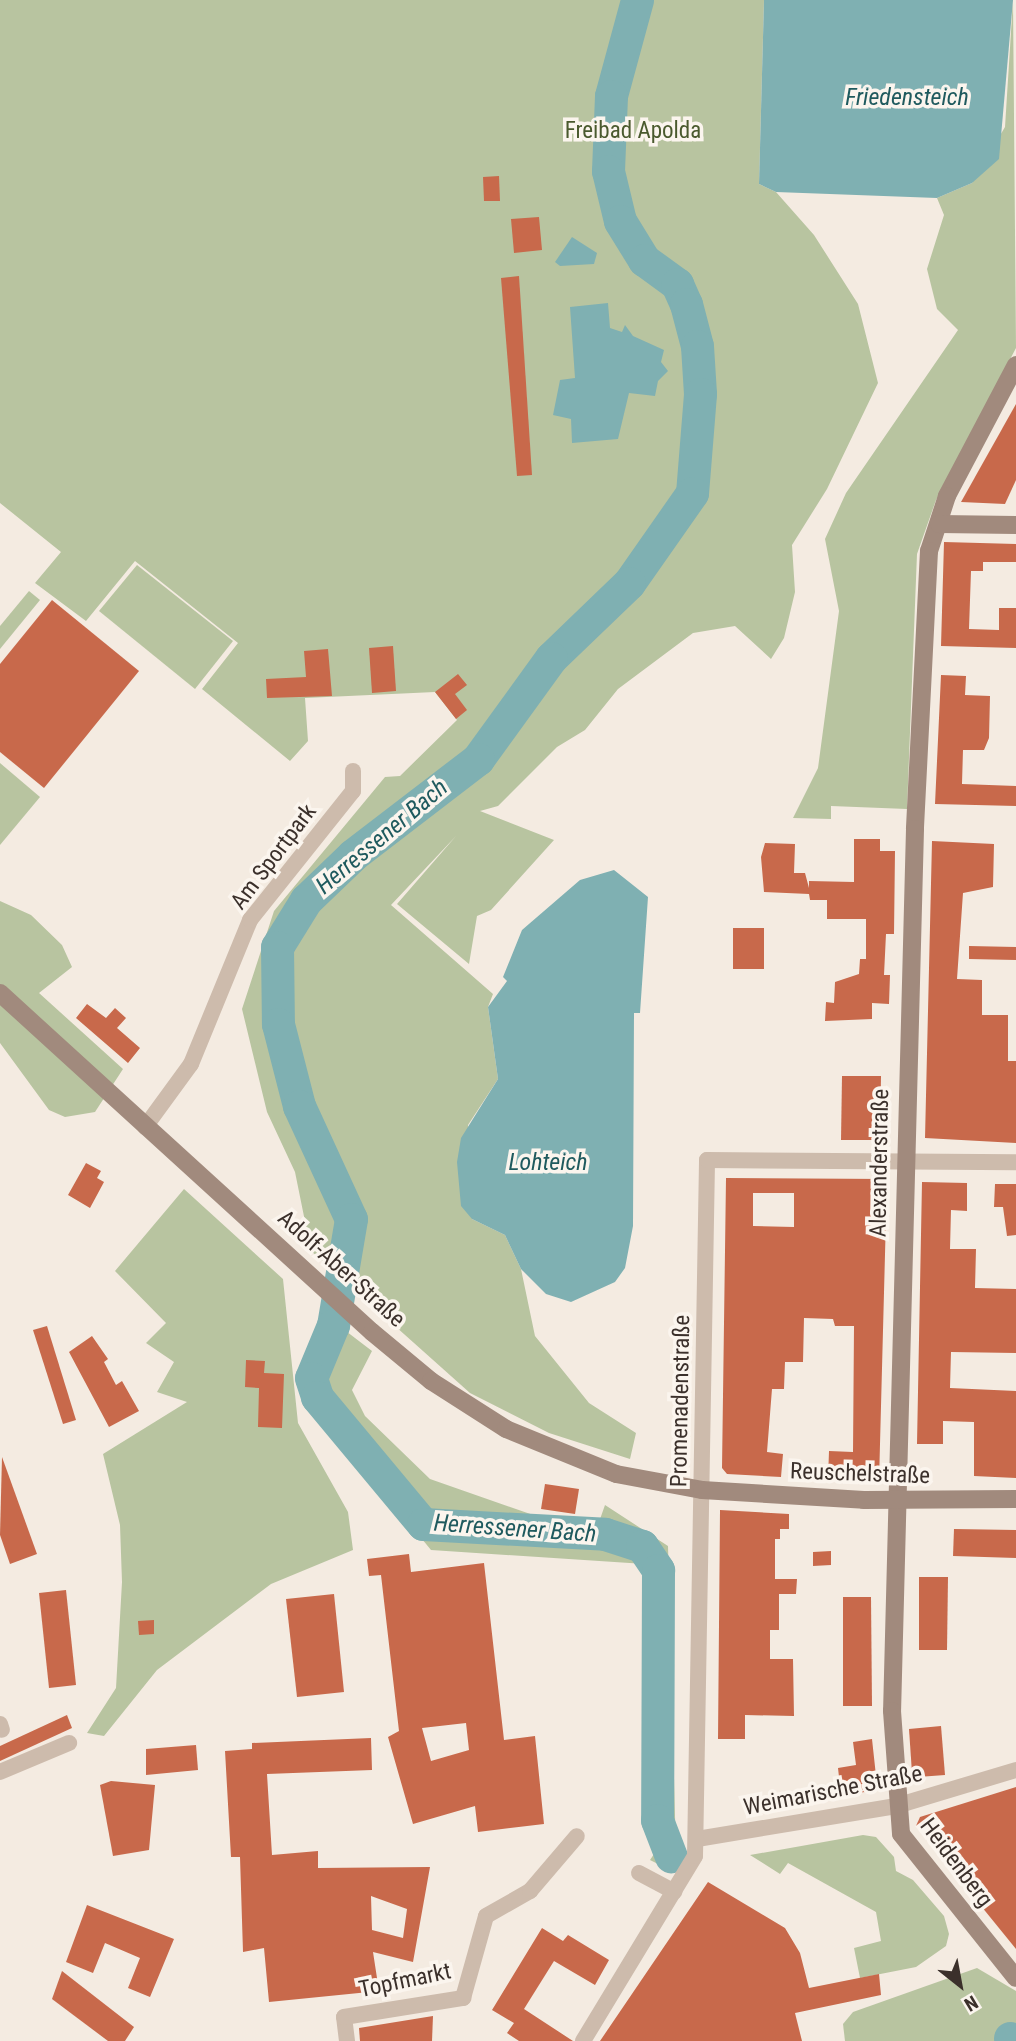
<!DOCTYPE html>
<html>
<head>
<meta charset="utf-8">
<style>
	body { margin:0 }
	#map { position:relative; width:1016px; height:2041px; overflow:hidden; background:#f4ebe1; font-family:"Roboto Condensed",sans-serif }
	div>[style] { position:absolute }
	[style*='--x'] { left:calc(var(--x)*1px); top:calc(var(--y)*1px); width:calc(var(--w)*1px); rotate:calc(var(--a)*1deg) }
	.green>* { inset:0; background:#b8c4a0 }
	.water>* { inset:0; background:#7fb0b2 }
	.river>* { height:33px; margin:-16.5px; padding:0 16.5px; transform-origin:16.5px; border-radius:16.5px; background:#7fb0b2 }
	.building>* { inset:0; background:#c8694b }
	.street>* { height:16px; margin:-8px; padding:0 8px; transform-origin:8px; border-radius:8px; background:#cdbbac }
	.secondary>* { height:18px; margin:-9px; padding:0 9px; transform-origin:9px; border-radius:9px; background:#a18a7d }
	span { translate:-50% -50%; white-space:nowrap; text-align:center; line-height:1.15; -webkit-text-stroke:7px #fbf5ee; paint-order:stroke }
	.park-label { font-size:23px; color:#4a5a2e }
	.street-label { font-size:23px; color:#3b302b }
	.water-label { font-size:24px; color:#1f5a5e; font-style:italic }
	.north { position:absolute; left:925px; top:1950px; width:70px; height:70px; -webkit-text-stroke:5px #fbf5ee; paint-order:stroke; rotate:149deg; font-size:19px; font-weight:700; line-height:28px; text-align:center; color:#3b302b }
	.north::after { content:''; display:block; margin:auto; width:24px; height:32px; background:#3b302b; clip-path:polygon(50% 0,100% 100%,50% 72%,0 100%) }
</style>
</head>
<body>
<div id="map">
	<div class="green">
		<div style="clip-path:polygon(0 0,764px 0,759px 184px,776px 192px,814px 235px,858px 304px,878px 383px,827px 489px,792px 545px,795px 592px,784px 638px,771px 659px,735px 626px,693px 633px,618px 689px,585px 730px,557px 747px,498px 806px,480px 811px,554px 840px,491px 910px,477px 916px,469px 964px,397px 904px,456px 836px,391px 905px,493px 994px,488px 1007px,498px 1079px,468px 1125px,472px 1219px,505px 1235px,521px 1269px,535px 1336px,589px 1403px,636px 1433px,630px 1459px,549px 1433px,470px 1393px,311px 1251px,295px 1172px,267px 1112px,242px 1009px,274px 911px,385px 777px,400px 776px,457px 720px,435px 692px,305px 698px,308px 741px,290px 761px,202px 689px,238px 643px,135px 561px,86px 621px,35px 583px,61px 552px,0 503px)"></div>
		<div style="clip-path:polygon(1013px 0,1016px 348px,936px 500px,917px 554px,907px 809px,831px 806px,831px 819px,793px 818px,818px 768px,839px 611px,825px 539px,846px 493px,958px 330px,937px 309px,927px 269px,944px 215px,937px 198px,972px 183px,1005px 127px)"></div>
		<div style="clip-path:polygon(137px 565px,233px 641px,195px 689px,99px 611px)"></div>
		<div style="clip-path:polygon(29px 591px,40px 600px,0 649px,0 626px)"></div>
		<div style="clip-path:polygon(0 763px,40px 797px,0 845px)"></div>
		<div style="clip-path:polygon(0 901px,31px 915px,62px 945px,72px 967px,39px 993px,123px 1069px,95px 1112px,65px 1117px,49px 1110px,0 1043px)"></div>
		<div style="clip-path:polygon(184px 1189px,283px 1279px,298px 1423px,348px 1512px,353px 1550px,271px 1584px,157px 1670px,104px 1736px,87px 1733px,116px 1688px,122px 1582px,120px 1525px,103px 1454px,187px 1402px,157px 1392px,174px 1362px,146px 1343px,166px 1323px,115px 1271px)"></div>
		<div style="clip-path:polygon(321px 1312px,372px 1351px,352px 1390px,365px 1416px,430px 1479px,539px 1517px,599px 1522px,605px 1505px,668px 1546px,676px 1854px,659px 1818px,660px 1565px,431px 1550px,308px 1400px,306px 1372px)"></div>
		<div style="clip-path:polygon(656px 1824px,670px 1857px,681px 1859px,674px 1872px,650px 1860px,656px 1851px)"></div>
		<div style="clip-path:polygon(863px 1835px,876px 1837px,894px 1857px,896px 1871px,913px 1880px,944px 1916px,949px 1934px,946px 1946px,916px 1967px,860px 1978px,854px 1948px,881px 1941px,876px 1912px,788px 1863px,780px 1874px,750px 1855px)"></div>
		<div style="clip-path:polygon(977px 1968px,1016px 1991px,1016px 2041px,845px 2041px,843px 2024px,853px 2012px)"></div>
	</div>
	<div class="water">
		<div style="clip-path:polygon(764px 0,1013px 0,999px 159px,972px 183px,937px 198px,776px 192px,759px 184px)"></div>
		<div style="clip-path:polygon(572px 237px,597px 253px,594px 264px,560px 266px,555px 262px)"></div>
		<div style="clip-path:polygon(608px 303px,610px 328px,622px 332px,625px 325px,633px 336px,664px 350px,661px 362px,668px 371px,658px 381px,655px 396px,629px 393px,618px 439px,572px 443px,571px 419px,553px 415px,560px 380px,575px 378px,570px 307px)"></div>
		<div style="clip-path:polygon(614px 870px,648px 897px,640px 1013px,634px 1013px,633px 1226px,625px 1268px,615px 1282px,571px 1302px,546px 1294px,521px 1269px,505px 1235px,472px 1219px,461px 1206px,457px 1162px,461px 1138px,498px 1079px,488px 1007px,507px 981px,503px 977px,522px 930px,580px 880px)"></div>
	</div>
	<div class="river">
		<div style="--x:637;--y:0;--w:99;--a:105.2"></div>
		<div style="--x:611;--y:96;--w:75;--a:92.3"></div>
		<div style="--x:608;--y:171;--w:51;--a:76.5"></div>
		<div style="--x:620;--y:221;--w:46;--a:58.4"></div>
		<div style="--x:644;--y:260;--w:41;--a:36"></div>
		<div style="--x:677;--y:284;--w:22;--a:66"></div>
		<div style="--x:686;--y:304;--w:43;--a:75.3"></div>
		<div style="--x:697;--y:346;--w:48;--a:86.4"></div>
		<div style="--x:700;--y:394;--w:99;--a:94.6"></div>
		<div style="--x:692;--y:493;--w:110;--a:125"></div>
		<div style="--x:629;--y:583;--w:108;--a:136.1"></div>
		<div style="--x:551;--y:658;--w:125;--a:125.9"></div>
		<div style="--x:478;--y:759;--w:158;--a:142.5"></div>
		<div style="--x:353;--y:855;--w:65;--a:136.2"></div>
		<div style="--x:306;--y:900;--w:55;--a:121.7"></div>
		<div style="--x:277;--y:947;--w:77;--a:89.3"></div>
		<div style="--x:278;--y:1024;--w:85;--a:75.6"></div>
		<div style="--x:299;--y:1106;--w:124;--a:65.3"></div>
		<div style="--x:351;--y:1219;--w:108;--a:99.6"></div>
		<div style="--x:333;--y:1325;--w:57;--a:112.5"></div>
		<div style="--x:311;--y:1378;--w:20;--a:72"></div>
		<div style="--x:317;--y:1397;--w:165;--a:50.2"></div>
		<div style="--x:423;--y:1524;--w:182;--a:3.1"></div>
		<div style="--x:605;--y:1534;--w:39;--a:18"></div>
		<div style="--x:642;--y:1546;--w:29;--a:56"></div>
		<div style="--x:658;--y:1570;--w:250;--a:90.2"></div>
		<div style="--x:657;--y:1820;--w:39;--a:69"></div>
		<div style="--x:1010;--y:2038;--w:4;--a:45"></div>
	</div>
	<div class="building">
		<div style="clip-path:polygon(499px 176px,500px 201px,484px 201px,483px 177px)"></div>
		<div style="clip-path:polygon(539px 217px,542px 250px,514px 253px,511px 219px)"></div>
		<div style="clip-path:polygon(519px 276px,532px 475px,517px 476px,501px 278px)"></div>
		<div style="clip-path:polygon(1016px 404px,1016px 480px,1005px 504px,961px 502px)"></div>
		<div style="clip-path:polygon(944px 542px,1016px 544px,1016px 562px,983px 562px,983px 571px,971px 571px,969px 629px,999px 630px,999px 608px,1016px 608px,1016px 648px,941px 646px)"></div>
		<div style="clip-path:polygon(52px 600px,139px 671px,44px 788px,0 752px,0 664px)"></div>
		<div style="clip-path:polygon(393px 646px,396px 691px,372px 693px,369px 648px)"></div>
		<div style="clip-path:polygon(328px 649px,332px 696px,267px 698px,266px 679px,306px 677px,304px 651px)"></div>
		<div style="clip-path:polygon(458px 674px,467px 685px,455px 694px,467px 710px,456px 719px,435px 692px)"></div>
		<div style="clip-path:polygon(941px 675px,966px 676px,965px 695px,990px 696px,989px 738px,984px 750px,963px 750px,962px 784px,1016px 786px,1016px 806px,935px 804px)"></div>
		<div style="clip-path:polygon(854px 839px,880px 839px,880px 851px,895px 851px,894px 934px,886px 934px,884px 975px,890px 975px,889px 1004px,872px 1003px,872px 1019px,825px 1021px,826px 1002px,834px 1003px,835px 982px,859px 974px,860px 959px,866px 959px,866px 919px,827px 919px,827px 900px,810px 900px,809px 894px,764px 892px,761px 857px,765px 843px,795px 844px,794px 873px,805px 873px,809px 888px,809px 881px,854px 882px)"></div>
		<div style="clip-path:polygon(932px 841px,994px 844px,993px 887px,963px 893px,957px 979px,982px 980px,982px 1015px,1008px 1015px,1008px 1061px,1016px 1061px,1016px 1143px,925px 1138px)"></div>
		<div style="clip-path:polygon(733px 928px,764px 928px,764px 969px,733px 969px)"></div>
		<div style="clip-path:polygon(969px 946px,1016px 947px,1016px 960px,969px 959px)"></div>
		<div style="clip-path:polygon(87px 1004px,106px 1018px,115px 1008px,126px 1018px,117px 1028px,140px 1048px,128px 1063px,76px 1018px)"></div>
		<div style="clip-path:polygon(842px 1076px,881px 1076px,880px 1140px,841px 1140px)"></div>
		<div style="clip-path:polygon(86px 1163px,101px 1171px,97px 1178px,104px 1182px,90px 1208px,68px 1195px)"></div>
		<div style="clip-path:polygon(evenodd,726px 1178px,887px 1179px,879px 1482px,828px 1479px,829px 1451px,853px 1452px,854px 1326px,835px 1326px,833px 1319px,804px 1318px,803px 1362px,785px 1362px,784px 1389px,772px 1389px,767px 1452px,783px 1454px,781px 1477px,727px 1474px,722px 1468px,726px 1178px,753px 1193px,794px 1193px,794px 1227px,753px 1226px,753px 1193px)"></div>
		<div style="clip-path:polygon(922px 1182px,967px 1183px,967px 1211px,951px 1210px,950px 1249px,976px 1249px,975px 1288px,1016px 1289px,1016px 1353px,951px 1352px,950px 1388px,1016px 1391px,1016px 1478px,974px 1476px,974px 1422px,943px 1421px,943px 1444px,917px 1444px)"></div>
		<div style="clip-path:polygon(995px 1184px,1016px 1184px,1016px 1235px,1007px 1236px,1003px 1207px,994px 1207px)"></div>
		<div style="clip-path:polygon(47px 1326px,76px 1420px,63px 1424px,33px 1330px)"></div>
		<div style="clip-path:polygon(92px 1336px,108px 1359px,104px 1362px,116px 1385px,122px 1381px,139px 1411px,109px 1427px,69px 1352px)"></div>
		<div style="clip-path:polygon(246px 1360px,265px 1361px,264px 1373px,284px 1374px,282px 1428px,258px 1427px,259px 1388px,245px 1387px)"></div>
		<div style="clip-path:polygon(2px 1457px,37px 1554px,10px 1564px,0 1535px)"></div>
		<div style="clip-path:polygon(545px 1484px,579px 1489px,575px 1514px,541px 1509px)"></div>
		<div style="clip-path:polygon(720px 1510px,789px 1514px,789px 1529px,780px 1529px,780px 1539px,775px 1539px,775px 1579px,797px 1579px,796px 1594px,779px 1594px,779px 1630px,770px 1630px,770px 1659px,793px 1659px,794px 1716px,745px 1715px,745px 1739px,718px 1739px)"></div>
		<div style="clip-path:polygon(954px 1529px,1016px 1530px,1016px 1558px,953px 1556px)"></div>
		<div style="clip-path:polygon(831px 1551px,831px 1565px,813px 1566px,813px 1552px)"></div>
		<div style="clip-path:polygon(evenodd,409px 1554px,411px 1572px,484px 1563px,504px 1740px,535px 1736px,544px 1824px,478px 1832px,475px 1806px,413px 1824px,388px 1737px,399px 1731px,381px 1575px,369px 1576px,367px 1559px,409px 1554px,466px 1723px,469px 1750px,431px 1761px,422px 1728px,466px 1723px)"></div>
		<div style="clip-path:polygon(919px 1577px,948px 1577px,947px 1650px,919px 1650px)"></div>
		<div style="clip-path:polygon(66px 1590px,76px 1685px,49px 1688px,39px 1593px)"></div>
		<div style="clip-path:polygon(334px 1594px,344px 1692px,297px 1697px,286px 1599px)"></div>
		<div style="clip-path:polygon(843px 1597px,871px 1597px,872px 1706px,843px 1706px)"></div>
		<div style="clip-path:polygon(154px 1620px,154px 1634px,139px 1635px,138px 1621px)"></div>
		<div style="clip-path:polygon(67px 1715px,72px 1728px,0 1761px,0 1746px)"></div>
		<div style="clip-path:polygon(941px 1726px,945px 1775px,918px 1777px,912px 1773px,909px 1729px)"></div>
		<div style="clip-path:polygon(evenodd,371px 1738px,372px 1770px,267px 1774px,272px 1855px,318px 1851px,318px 1868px,430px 1867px,413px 1962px,373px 1952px,379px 1991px,269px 2002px,264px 1948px,243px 1952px,240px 1857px,231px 1857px,225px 1751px,252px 1749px,252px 1743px,371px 1738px,371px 1896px,407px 1909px,403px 1938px,372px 1930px,371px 1896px)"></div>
		<div style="clip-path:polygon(872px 1739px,877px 1785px,873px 1791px,841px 1795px,838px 1768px,856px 1765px,853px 1742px)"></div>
		<div style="clip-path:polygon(196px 1745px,198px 1770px,146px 1775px,146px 1749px)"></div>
		<div style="clip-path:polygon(111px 1781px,155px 1785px,149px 1850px,113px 1856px,100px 1785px)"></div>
		<div style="clip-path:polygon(1016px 1787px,1016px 1949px,916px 1826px,920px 1817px)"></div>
		<div style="clip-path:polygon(708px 1882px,785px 1928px,800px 1953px,809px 1988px,879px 1974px,881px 1995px,795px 2013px,802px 2041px,600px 2041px)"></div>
		<div style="clip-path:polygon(87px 1905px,174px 1939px,150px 1997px,128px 1988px,140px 1958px,105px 1943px,93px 1973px,66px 1962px)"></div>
		<div style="clip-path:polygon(542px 1928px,563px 1941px,568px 1935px,609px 1960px,595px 1985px,554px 1961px,524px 2009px,573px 2041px,519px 2041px,507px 2033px,514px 2023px,492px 2010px)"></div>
		<div style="clip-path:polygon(62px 1971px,134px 2027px,125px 2041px,108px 2041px,52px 1999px)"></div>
		<div style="clip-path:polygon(433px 2016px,432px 2041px,360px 2041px,359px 2028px)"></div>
	</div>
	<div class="street">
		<div style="--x:145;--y:1127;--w:78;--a:-53.9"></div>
		<div style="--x:191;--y:1064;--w:156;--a:-67.7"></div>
		<div style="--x:250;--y:920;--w:165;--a:-51.4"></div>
		<div style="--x:353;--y:791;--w:20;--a:-90"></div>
		<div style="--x:0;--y:1724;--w:6;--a:72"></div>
		<div style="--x:0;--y:1772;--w:75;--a:-22.8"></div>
		<div style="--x:697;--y:1839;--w:202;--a:-9.4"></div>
		<div style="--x:896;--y:1806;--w:125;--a:-16.7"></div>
		<div style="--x:639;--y:1873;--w:40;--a:28"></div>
		<div style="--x:347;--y:2041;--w:24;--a:-97"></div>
		<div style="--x:344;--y:2017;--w:121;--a:-9.1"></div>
		<div style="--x:463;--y:1998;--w:85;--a:-74.3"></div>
		<div style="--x:486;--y:1916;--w:51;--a:-29.6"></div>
		<div style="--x:530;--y:1891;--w:72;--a:-49.5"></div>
		<div style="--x:583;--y:2041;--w:216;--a:-58.8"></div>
		<div style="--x:695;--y:1856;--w:696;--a:-89.01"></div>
		<div style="--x:707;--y:1160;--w:309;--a:0.4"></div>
	</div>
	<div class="secondary">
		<div style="--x:1016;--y:365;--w:148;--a:117.8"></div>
		<div style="--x:947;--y:496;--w:58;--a:108.1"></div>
		<div style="--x:929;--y:551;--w:278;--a:92.9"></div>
		<div style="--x:915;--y:829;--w:882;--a:91.49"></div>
		<div style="--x:892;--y:1711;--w:123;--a:85.8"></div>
		<div style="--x:901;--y:1834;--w:184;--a:51.4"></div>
		<div style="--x:939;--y:524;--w:77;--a:0.7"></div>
		<div style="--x:0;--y:993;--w:503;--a:42.34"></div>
		<div style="--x:372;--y:1332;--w:77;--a:39.7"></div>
		<div style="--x:431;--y:1381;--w:89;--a:32.6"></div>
		<div style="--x:506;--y:1429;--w:119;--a:22.2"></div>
		<div style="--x:616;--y:1474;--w:87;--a:10.5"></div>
		<div style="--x:702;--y:1490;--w:162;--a:3.5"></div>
		<div style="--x:864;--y:1500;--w:152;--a:-0.4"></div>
	</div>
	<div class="park-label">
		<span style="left:633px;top:131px">Freibad Apolda</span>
	</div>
	<div class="street-label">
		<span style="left:274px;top:857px;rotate:-53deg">Am Sportpark</span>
		<span style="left:880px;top:1163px;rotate:-89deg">Alexanderstraße</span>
		<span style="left:341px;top:1269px;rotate:42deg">Adolf-Aber-Straße</span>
		<span style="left:681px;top:1401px;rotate:-89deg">Promenadenstraße</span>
		<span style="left:860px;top:1474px;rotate:2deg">Reuschelstraße</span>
		<span style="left:833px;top:1791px;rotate:-11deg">Weimarische Straße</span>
		<span style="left:956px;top:1863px;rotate:53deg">Heidenberg</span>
		<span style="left:405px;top:1981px;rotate:-12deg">Topfmarkt</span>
	</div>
	<div class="water-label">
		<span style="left:907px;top:98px">Friedensteich</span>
		<span style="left:382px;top:837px;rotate:-40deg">Herressener Bach</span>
		<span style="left:548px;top:1163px">Lohteich</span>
		<span style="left:515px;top:1529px;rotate:4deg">Herressener Bach</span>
	</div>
	<div class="north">N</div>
</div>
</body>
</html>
